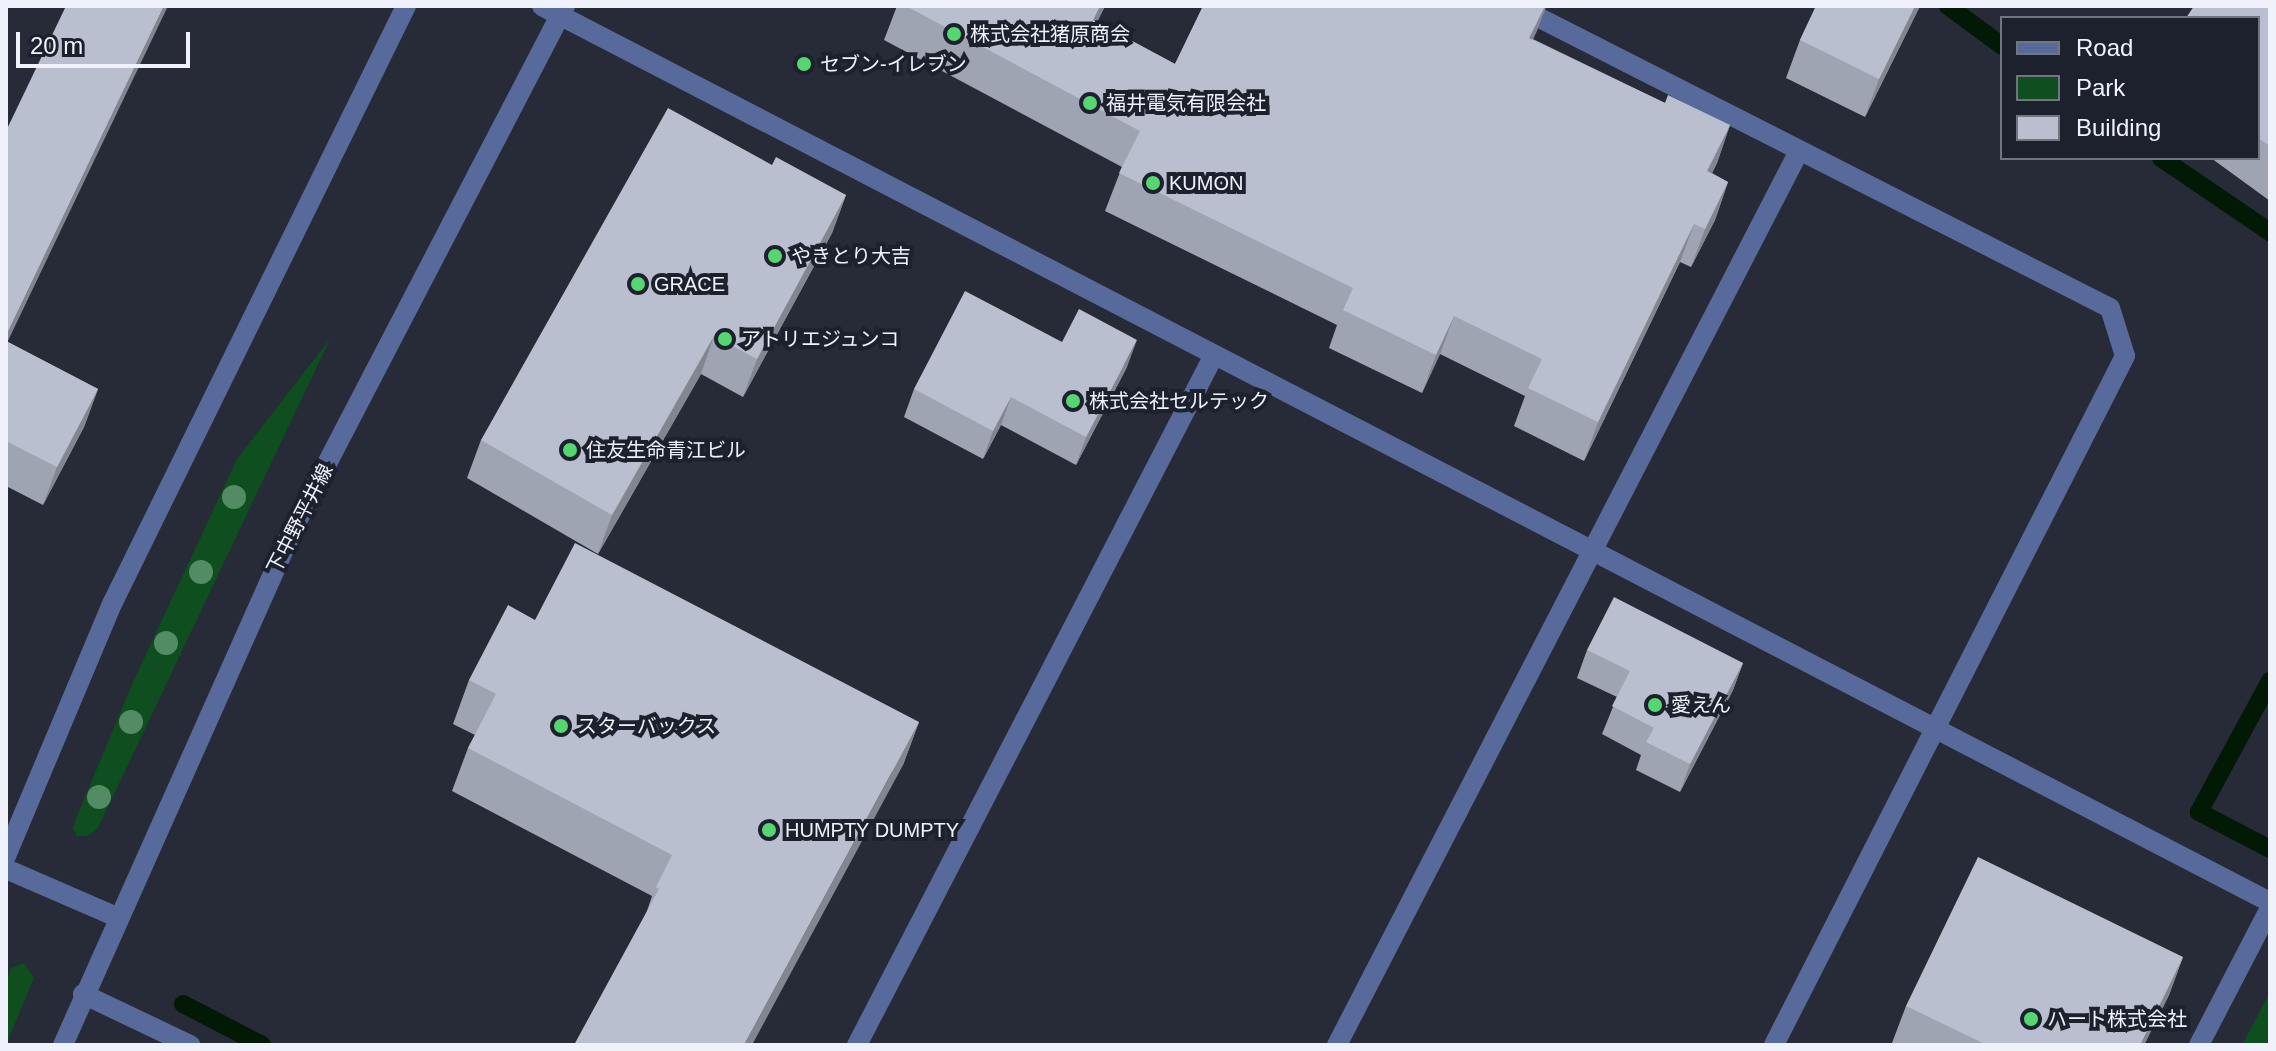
<!DOCTYPE html>
<html>
<head>
<meta charset="utf-8">
<style>
	body { margin:0 }
	#map { position:relative; width:2276px; height:1051px; overflow:hidden; background:#262b37; font-family:Arial,"Noto Sans JP",sans-serif }
	div>[style] { position:absolute }
	[style*='--x'] { left:calc(var(--x)*1px); top:calc(var(--y)*1px); width:calc(var(--w)*1px); rotate:calc(var(--a)*1deg) }
	.green>* { inset:0; background:#0e4e1f }
	.stream>* { height:18px; margin:-9px; padding:0 9px; transform-origin:9px; border-radius:9px; background:#021906 }
	.minor>* { height:20px; margin:-10px; padding:0 10px; transform-origin:10px; border-radius:10px; background:#586a9b }
	.trees>* { width:24px; height:24px; margin:-12px; border-radius:50%; background:#538c64 }
	.wall>* { inset:0; background:#9fa4b2 }
	.shaded-wall>* { inset:0; background:#828691 }
	.building>* { inset:0; background:#b9bfcf }
	.dots>* { width:22px; height:22px; translate:-50% -50%; box-sizing:border-box; border:4px solid #1c212d; border-radius:50% }
	span { translate:-50% -50%; white-space:nowrap; text-align:center; line-height:1.15; -webkit-text-stroke:8px #1c212d; paint-order:stroke }
	.poi-label { font-size:20px; color:#eff2fa }
	.left { translate:0 -50%; text-align:left }
	.street-label { font-size:20px; color:#eff2fa }
	.frame { position:absolute; inset:0; border:8px solid #eff2fa; pointer-events:none }
	.legend { position:absolute; left:2000px; top:16px; width:260px; height:144px; box-sizing:border-box; background:#1c212d; border:2px solid #70757f; margin:0; padding:10px 14px; list-style:none; font-size:24px; color:#eff2fa }
	.legend li { display:flex; align-items:center; gap:16px; height:40px }
	.legend b { width:40px; border:2px solid #70757f }
	.scale { position:absolute; left:16px; top:32px; width:174px; height:36px; box-sizing:border-box; border:4px solid #eff2fa; border-top:0; padding-left:10px; font-size:24px; line-height:28px; white-space:nowrap; color:#eff2fa; -webkit-text-stroke:6px #1c212d; paint-order:stroke }
</style>
</head>
<body>
<div id="map">
	<div class="green">
		<div style="clip-path:polygon(330px 339px,98px 828px,88px 836px,77px 836px,73px 828px,77px 816px,134px 680px,237px 459px)"></div>
		<div style="clip-path:polygon(24px 963px,34px 978px,6px 1045px,6px 982px,11px 968px)"></div>
		<div style="clip-path:polygon(2270px 992px,2270px 1045px,2242px 1045px)"></div>
	</div>
	<div class="stream">
		<div style="--x:1948;--y:6;--w:67;--a:36.5"></div>
		<div style="--x:2161;--y:158;--w:132;--a:34.2"></div>
		<div style="--x:2270;--y:681;--w:149;--a:118.5"></div>
		<div style="--x:2199;--y:812;--w:80;--a:27.5"></div>
		<div style="--x:183;--y:1004;--w:89;--a:27.4"></div>
	</div>
	<div class="minor">
		<div style="--x:542;--y:6;--w:1946;--a:27.41"></div>
		<div style="--x:1516;--y:6;--w:666;--a:26.95"></div>
		<div style="--x:2110;--y:308;--w:50;--a:72.6"></div>
		<div style="--x:2125;--y:356;--w:773;--a:117"></div>
		<div style="--x:6;--y:856;--w:276;--a:-67.2"></div>
		<div style="--x:113;--y:602;--w:664;--a:-63.82"></div>
		<div style="--x:6;--y:869;--w:121;--a:23.4"></div>
		<div style="--x:83;--y:994;--w:119;--a:25.5"></div>
		<div style="--x:63;--y:1045;--w:567;--a:-65.97"></div>
		<div style="--x:294;--y:527;--w:587;--a:-62.52"></div>
		<div style="--x:857;--y:1045;--w:775;--a:-62.64"></div>
		<div style="--x:1337;--y:1045;--w:1004;--a:-62.67"></div>
		<div style="--x:2199;--y:1045;--w:154;--a:-62.6"></div>
	</div>
	<div class="trees">
		<div style="left:234px;top:497px"></div>
		<div style="left:201px;top:572px"></div>
		<div style="left:166px;top:643px"></div>
		<div style="left:131px;top:722px"></div>
		<div style="left:99px;top:797px"></div>
	</div>
	<div class="wall">
		<div style="clip-path:polygon(897px 6px,1105px 6px,1097px 22px,1175px 64px,1203px 6px,1549px 6px,1548px 8px,1546px 7px,1533px 39px,1665px 103px,1730px 125px,1717px 163px,1712px 173px,1728px 182px,1715px 220px,1691px 267px,1680px 262px,1584px 461px,1514px 426px,1525px 396px,1440px 354px,1422px 393px,1329px 348px,1337px 325px,1105px 211px,1122px 167px,884px 40px)"></div>
		<div style="clip-path:polygon(1816px 6px,1920px 6px,1865px 117px,1786px 78px,1800px 40px)"></div>
		<div style="clip-path:polygon(2270px 6px,2270px 201px,2211px 158px,2258px 158px,2258px 18px)"></div>
		<div style="clip-path:polygon(6px 131px,8px 342px,98px 389px,84px 427px,43px 505px,6px 486px)"></div>
		<div style="clip-path:polygon(772px 165px,846px 195px,832px 233px,743px 397px,701px 374px,598px 554px,467px 478px,481px 440px)"></div>
		<div style="clip-path:polygon(1062px 342px,1127px 367px,1076px 465px,1001px 425px,983px 459px,904px 417px,914px 389px)"></div>
		<div style="clip-path:polygon(535px 620px,919px 722px,903px 765px,646px 914px,652px 896px,452px 791px,468px 748px,475px 735px,453px 724px,469px 680px)"></div>
		<div style="clip-path:polygon(1587px 650px,1743px 663px,1733px 690px,1680px 792px,1636px 770px,1641px 755px,1602px 734px,1617px 697px,1577px 678px)"></div>
		<div style="clip-path:polygon(2183px 957px,2169px 995px,2144px 1045px,1895px 1045px,1892px 1043px,1906px 1006px)"></div>
	</div>
	<div class="shaded-wall">
		<div style="clip-path:polygon(164px 6px,168px 6px,6px 345px,6px 336px)"></div>
		<div style="clip-path:polygon(1100px 6px,1105px 6px,1079px 58px,1093px 20px)"></div>
		<div style="clip-path:polygon(1545px 6px,1546px 6px,1537px 31px,1515px 76px,1529px 38px)"></div>
		<div style="clip-path:polygon(1915px 6px,1920px 6px,1865px 117px,1879px 79px)"></div>
		<div style="clip-path:polygon(1730px 125px,1717px 163px,1694px 209px,1707px 171px)"></div>
		<div style="clip-path:polygon(1728px 182px,1715px 220px,1691px 267px,1705px 229px)"></div>
		<div style="clip-path:polygon(846px 195px,832px 233px,743px 397px,757px 359px)"></div>
		<div style="clip-path:polygon(1694px 224px,1680px 262px,1584px 461px,1598px 422px)"></div>
		<div style="clip-path:polygon(1454px 316px,1440px 354px,1422px 393px,1436px 355px)"></div>
		<div style="clip-path:polygon(714px 336px,701px 374px,598px 554px,612px 515px)"></div>
		<div style="clip-path:polygon(1137px 340px,1127px 367px,1076px 465px,1086px 437px)"></div>
		<div style="clip-path:polygon(98px 389px,84px 427px,43px 505px,57px 467px)"></div>
		<div style="clip-path:polygon(1011px 397px,1001px 425px,983px 459px,993px 431px)"></div>
		<div style="clip-path:polygon(1743px 663px,1733px 690px,1680px 792px,1690px 764px)"></div>
		<div style="clip-path:polygon(919px 722px,903px 765px,752px 1045px,744px 1045px)"></div>
		<div style="clip-path:polygon(2183px 957px,2169px 995px,2144px 1045px,2140px 1045px)"></div>
	</div>
	<div class="building">
		<div style="clip-path:polygon(66px 6px,164px 6px,6px 336px,6px 131px)"></div>
		<div style="clip-path:polygon(906px 6px,1100px 6px,1093px 20px,1175px 64px,1203px 6px,1545px 6px,1529px 38px,1665px 103px,1668px 95px,1730px 125px,1707px 171px,1728px 182px,1705px 229px,1694px 224px,1598px 422px,1528px 388px,1542px 359px,1454px 316px,1436px 355px,1343px 310px,1353px 288px,1119px 173px,1140px 131px)"></div>
		<div style="clip-path:polygon(1816px 6px,1915px 6px,1879px 79px,1800px 40px)"></div>
		<div style="clip-path:polygon(2194px 6px,2270px 6px,2270px 146px,2258px 138px,2258px 18px,2186px 18px)"></div>
		<div style="clip-path:polygon(668px 108px,772px 165px,776px 157px,846px 195px,757px 359px,714px 336px,612px 515px,481px 440px)"></div>
		<div style="clip-path:polygon(965px 291px,1062px 342px,1079px 309px,1137px 340px,1086px 437px,1011px 397px,993px 431px,914px 389px)"></div>
		<div style="clip-path:polygon(6px 341px,98px 389px,57px 467px,6px 441px)"></div>
		<div style="clip-path:polygon(575px 543px,919px 722px,744px 1045px,574px 1045px,659px 889px,656px 887px,672px 855px,468px 748px,496px 694px,469px 680px,508px 605px,535px 620px)"></div>
		<div style="clip-path:polygon(1614px 597px,1743px 663px,1690px 764px,1646px 742px,1654px 728px,1612px 706px,1630px 671px,1587px 650px)"></div>
		<div style="clip-path:polygon(1978px 857px,2183px 957px,2140px 1045px,1987px 1045px,1906px 1006px)"></div>
	</div>
	<div class="dots">
		<div style="left:954px;top:34px;background:#56d671"></div>
		<div style="left:804px;top:64px;background:#56d671"></div>
		<div style="left:1090px;top:103px;background:#56d671"></div>
		<div style="left:1153px;top:183px;background:#56d671"></div>
		<div style="left:775px;top:256px;background:#56d671"></div>
		<div style="left:638px;top:284px;background:#56d671"></div>
		<div style="left:725px;top:339px;background:#56d671"></div>
		<div style="left:1073px;top:401px;background:#56d671"></div>
		<div style="left:570px;top:450px;background:#56d671"></div>
		<div style="left:1655px;top:705px;background:#56d671"></div>
		<div style="left:561px;top:726px;background:#56d671"></div>
		<div style="left:769px;top:830px;background:#56d671"></div>
		<div style="left:2031px;top:1019px;background:#56d671"></div>
	</div>
	<div class="poi-label">
		<span class="left" style="left:970px;top:34px">株式会社猪原商会</span>
		<span class="left" style="left:820px;top:64px">セブン-イレブン</span>
		<span class="left" style="left:1106px;top:103px">福井電気有限会社</span>
		<span class="left" style="left:1169px;top:183px">KUMON</span>
		<span class="left" style="left:791px;top:256px">やきとり大吉</span>
		<span class="left" style="left:654px;top:284px">GRACE</span>
		<span class="left" style="left:741px;top:339px">アトリエジュンコ</span>
		<span class="left" style="left:1089px;top:401px">株式会社セルテック</span>
		<span class="left" style="left:586px;top:450px">住友生命青江ビル</span>
		<span class="left" style="left:1671px;top:705px">愛えん</span>
		<span class="left" style="left:577px;top:726px">スターバックス</span>
		<span class="left" style="left:785px;top:830px">HUMPTY DUMPTY</span>
		<span class="left" style="left:2047px;top:1019px">ハート株式会社</span>
	</div>
	<div class="street-label">
		<span style="left:300px;top:519px;rotate:-63deg">下中野平井線</span>
	</div>
	<div class="frame"></div>
	<ul class="legend">
	<li><b style="height:10px;background:#586a9b"></b>Road</li>
	<li><b style="height:22px;background:#0e4e1f"></b>Park</li>
	<li><b style="height:22px;background:#b9bfcf"></b>Building</li>
	</ul>
	<div class="scale">20 m</div>
</div>
</body>
</html>
